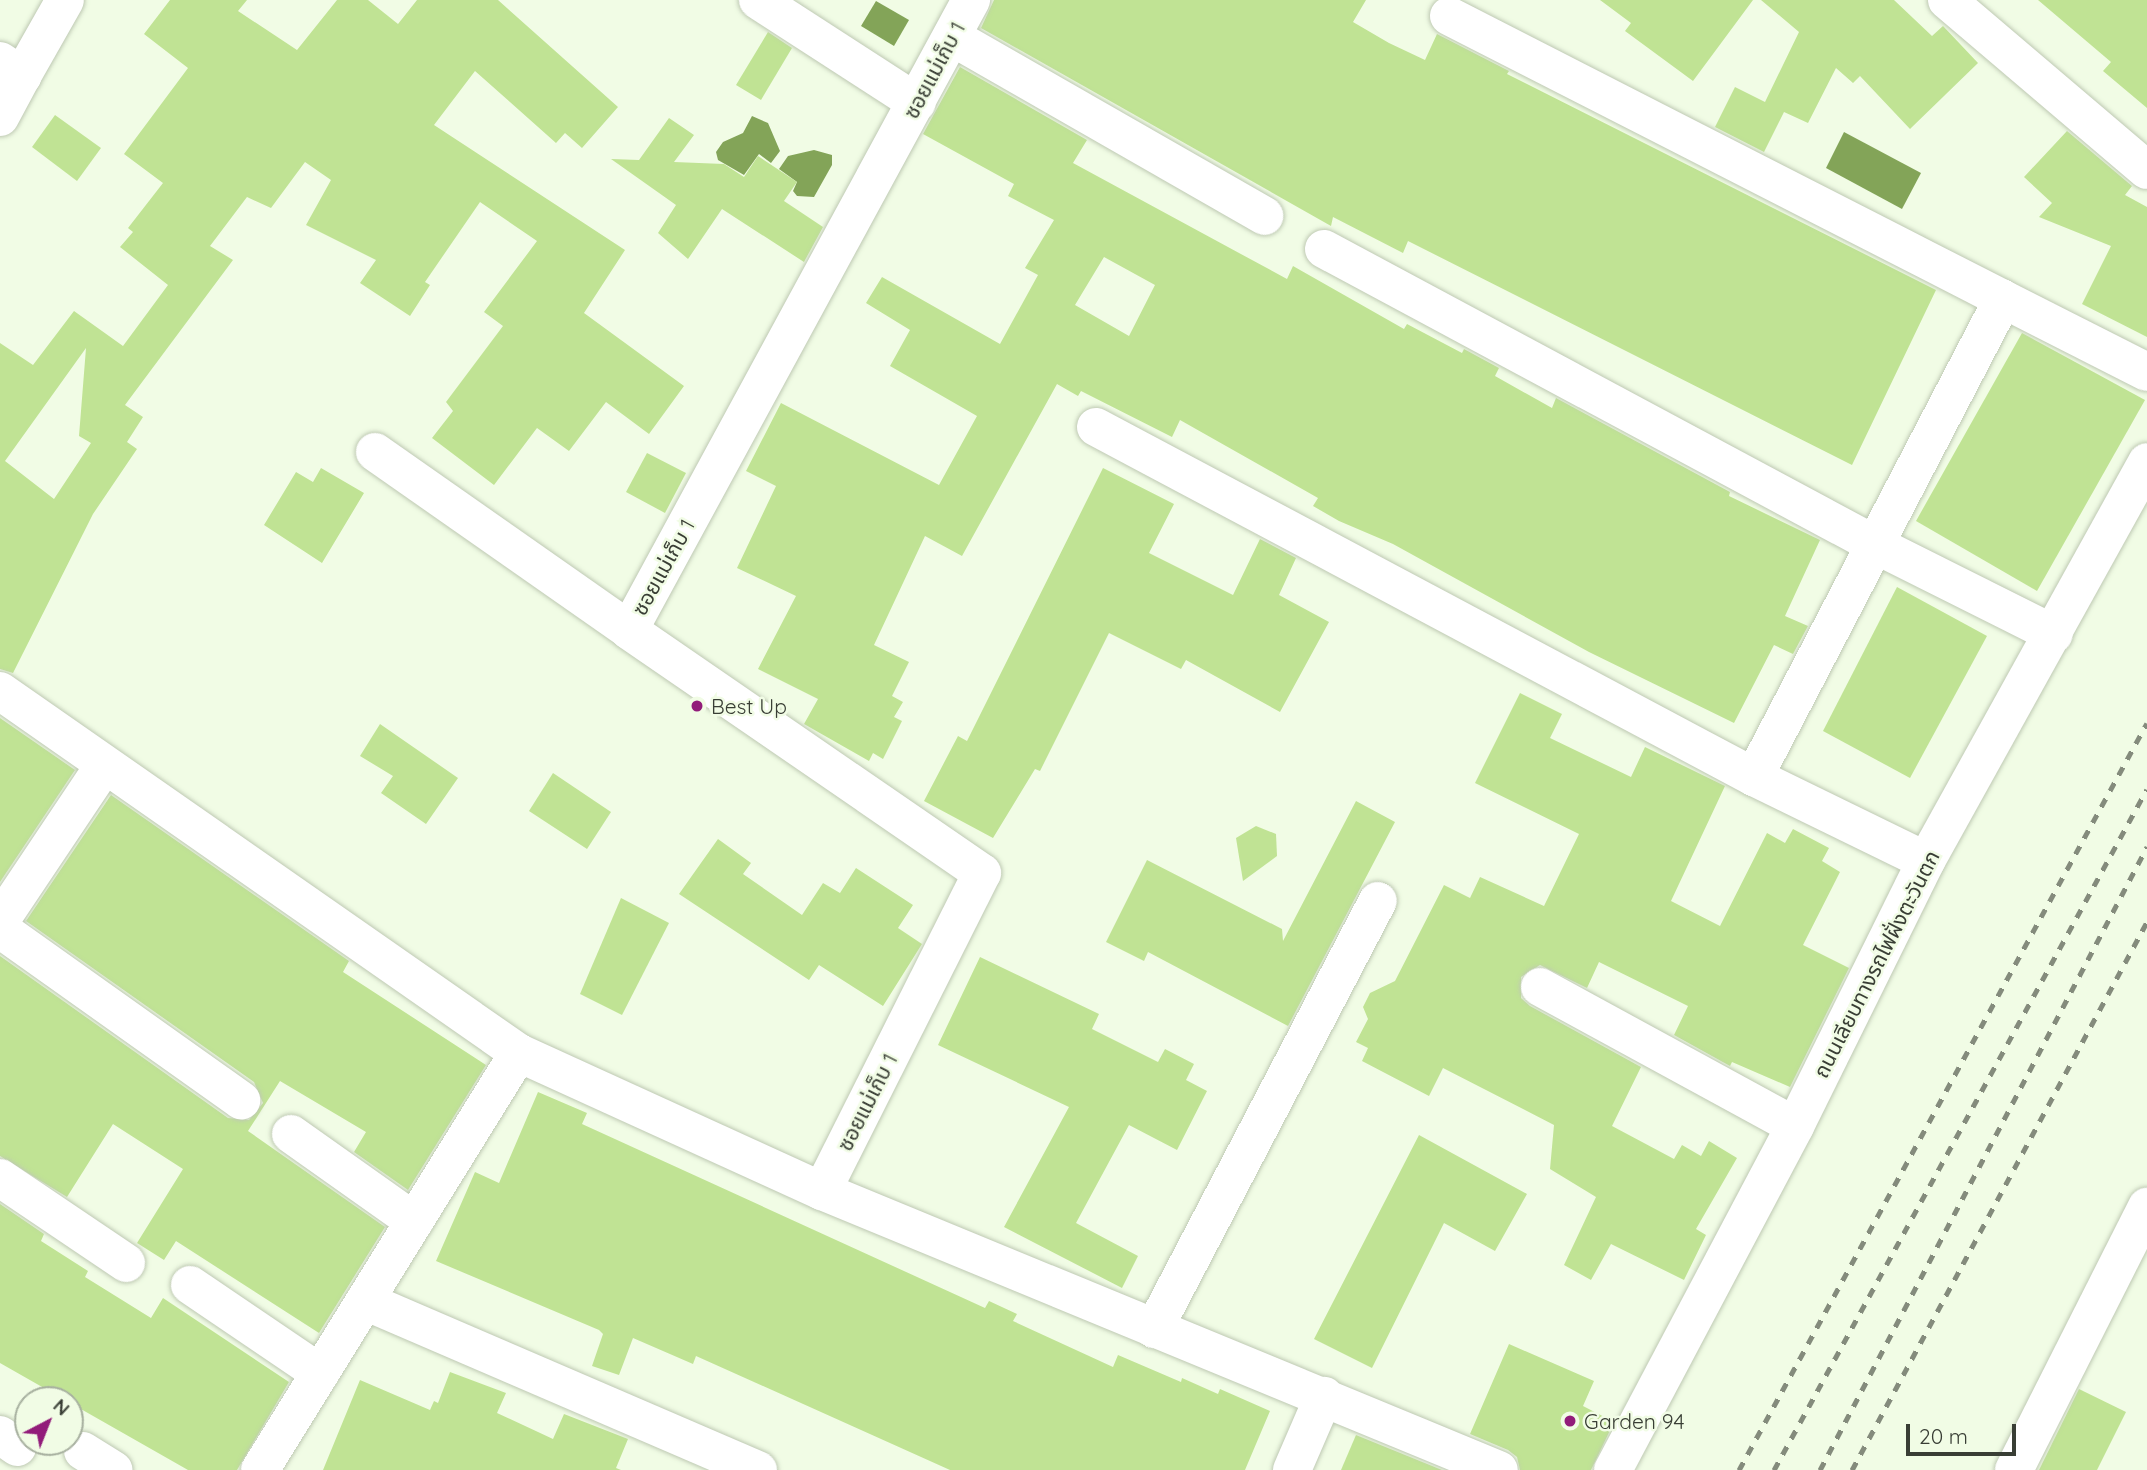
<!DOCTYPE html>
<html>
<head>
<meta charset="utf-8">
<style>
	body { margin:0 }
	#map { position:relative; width:2147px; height:1470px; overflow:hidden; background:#f1fce5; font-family:Quicksand,"Noto Sans Thai",sans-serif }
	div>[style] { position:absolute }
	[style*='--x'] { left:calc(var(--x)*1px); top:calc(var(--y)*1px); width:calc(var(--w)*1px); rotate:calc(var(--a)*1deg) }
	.water>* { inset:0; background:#83a458 }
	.building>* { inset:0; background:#c0e394 }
	.roads { filter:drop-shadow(0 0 2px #bec9b3) drop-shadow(0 0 2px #bec9b3) }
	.minor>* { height:38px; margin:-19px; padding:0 19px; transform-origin:19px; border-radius:19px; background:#fff }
	.rail>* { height:5px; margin-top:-2.5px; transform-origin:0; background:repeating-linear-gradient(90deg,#848b7c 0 9px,transparent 0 18px) }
	.dots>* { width:19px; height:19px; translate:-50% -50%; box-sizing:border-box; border:4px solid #f1fce5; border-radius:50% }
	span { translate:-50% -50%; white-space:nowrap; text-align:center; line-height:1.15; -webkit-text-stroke:5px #f1fce5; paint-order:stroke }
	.street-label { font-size:21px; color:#393e35 }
	.poi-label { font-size:21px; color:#393e35 }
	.left { translate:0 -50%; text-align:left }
	.north { position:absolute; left:14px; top:1386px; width:70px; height:70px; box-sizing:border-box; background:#f1fce5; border:2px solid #a7b09f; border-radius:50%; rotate:42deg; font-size:19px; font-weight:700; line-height:28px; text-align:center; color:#393e35 }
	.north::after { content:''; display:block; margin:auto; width:24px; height:32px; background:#921c7a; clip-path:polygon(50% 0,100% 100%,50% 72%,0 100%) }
	.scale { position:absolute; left:1906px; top:1424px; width:110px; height:32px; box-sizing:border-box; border:4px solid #393e35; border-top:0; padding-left:9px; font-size:21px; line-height:24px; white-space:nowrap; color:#393e35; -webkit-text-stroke:5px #f1fce5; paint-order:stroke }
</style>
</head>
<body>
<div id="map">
	<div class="water">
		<div style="clip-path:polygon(876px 1px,909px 20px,894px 46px,861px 26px)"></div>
		<div style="clip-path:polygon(752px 116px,768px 123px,780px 151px,771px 163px,759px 154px,744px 175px,718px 160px,716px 152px,723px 142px,743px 133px)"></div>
		<div style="clip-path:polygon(1844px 132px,1921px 173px,1902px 209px,1826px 168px)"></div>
		<div style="clip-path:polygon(814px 150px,832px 155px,832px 165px,814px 197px,797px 196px,793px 191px,797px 182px,779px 169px,788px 156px)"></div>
	</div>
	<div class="building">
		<div style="clip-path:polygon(evenodd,170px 0,247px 0,238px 11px,297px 50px,337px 0,368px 0,398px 24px,417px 0,498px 0,618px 107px,582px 148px,565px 133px,556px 143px,475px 71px,434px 125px,625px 250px,584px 313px,684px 386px,649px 434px,606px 402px,569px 451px,537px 428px,494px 485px,432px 438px,453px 411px,446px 402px,503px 326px,484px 312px,537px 241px,480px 202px,425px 282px,430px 285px,410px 316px,360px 283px,376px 260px,306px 225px,331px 180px,305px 162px,271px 208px,247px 197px,210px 246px,233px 260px,125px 405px,143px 417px,127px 442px,137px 449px,93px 514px,13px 673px,0 669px,0 343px,33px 365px,74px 311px,123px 346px,168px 285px,120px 247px,133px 232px,128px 228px,163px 183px,124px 154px,188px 68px,144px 34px,170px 0,86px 348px,79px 436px,91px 443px,54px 499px,5px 461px,86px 348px)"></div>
		<div style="clip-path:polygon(994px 0,1366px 0,1353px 22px,1389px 43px,1425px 60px,1437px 34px,1509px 71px,1507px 74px,1936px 290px,1852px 465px,1408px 241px,1403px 253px,1333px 217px,1331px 226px,981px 28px)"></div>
		<div style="clip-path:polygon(1600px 0,1753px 0,1693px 81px,1625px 31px,1631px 23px)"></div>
		<div style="clip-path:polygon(1761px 0,1894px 0,1932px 36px,1943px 26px,1978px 63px,1910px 129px,1860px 76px,1853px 83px,1836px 68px,1808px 123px,1784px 112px,1764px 152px,1715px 127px,1735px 87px,1765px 102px,1799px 32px)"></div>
		<div style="clip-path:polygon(2038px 0,2147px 0,2147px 108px,2103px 71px,2111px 62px)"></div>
		<div style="clip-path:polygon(768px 32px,792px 48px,761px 100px,736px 85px)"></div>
		<div style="clip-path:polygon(evenodd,960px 67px,1087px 140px,1073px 163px,1287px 279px,1293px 266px,1404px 329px,1407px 324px,1462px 353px,1464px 349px,1499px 368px,1495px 376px,1552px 408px,1556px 398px,1730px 492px,1729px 496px,1820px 540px,1785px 616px,1808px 626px,1793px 654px,1774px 645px,1734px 723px,1589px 652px,1393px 544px,1339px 521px,1313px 506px,1318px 498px,1180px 420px,1172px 437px,1081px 391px,1078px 396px,1057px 384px,962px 556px,925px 536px,874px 645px,909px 662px,892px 696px,903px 702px,894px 717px,902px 721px,883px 759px,873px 753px,869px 761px,804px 724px,818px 699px,758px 669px,796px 596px,737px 568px,776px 486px,746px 471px,781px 403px,939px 485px,977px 416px,890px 366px,910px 330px,866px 303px,882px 277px,1000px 344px,1038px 275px,1025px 268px,1054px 220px,1008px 196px,1014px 184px,923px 134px,960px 67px,1104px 257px,1155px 285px,1129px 336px,1075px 305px,1104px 257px)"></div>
		<div style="clip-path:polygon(55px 115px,101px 148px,77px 181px,32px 147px)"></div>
		<div style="clip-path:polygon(669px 118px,694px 135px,674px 162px,724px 164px,744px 177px,758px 156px,797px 182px,784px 201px,823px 227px,804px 262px,722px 209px,688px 259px,658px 233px,676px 205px,611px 159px,639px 160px)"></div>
		<div style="clip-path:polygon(2067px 131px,2132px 186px,2125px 195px,2147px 207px,2147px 337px,2082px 304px,2111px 246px,2039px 217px,2052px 203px,2024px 177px)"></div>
		<div style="clip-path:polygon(2022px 333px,2145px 400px,2037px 591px,1916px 521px)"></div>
		<div style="clip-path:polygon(647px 453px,686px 473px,665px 513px,626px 492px)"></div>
		<div style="clip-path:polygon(321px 468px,364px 493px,322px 563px,264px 525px,296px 472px,313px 482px)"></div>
		<div style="clip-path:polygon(1103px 468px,1174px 504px,1149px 553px,1233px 595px,1260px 539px,1296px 558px,1279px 595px,1329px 622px,1280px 712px,1186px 660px,1181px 669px,1109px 633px,1040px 771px,1035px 769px,993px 838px,924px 801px,958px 736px,967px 741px)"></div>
		<div style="clip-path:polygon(1897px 587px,1987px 636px,1910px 778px,1823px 731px)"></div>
		<div style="clip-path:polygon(1520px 693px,1562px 714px,1550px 738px,1631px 777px,1645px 747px,1725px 786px,1671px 901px,1720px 926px,1767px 833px,1785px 843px,1793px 829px,1829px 848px,1822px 861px,1840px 872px,1803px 945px,1849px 968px,1790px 1087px,1732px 1062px,1730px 1066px,1674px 1035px,1688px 1006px,1599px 962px,1587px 988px,1540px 965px,1521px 977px,1521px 998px,1530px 1006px,1641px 1067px,1612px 1126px,1674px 1159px,1682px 1145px,1701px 1156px,1709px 1141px,1737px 1158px,1696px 1229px,1706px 1235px,1684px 1280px,1611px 1244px,1591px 1280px,1564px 1265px,1596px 1197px,1550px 1169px,1554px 1125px,1443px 1068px,1429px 1096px,1362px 1061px,1368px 1048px,1356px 1042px,1368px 1019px,1363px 1007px,1370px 993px,1395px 981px,1444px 885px,1470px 898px,1480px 877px,1544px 906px,1579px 834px,1475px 783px)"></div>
		<div style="clip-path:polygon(0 718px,75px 770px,0 882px)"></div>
		<div style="clip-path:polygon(380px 724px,458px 778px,426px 824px,381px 793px,393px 776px,360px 756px)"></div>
		<div style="clip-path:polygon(553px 773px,611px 812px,587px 849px,529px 811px)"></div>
		<div style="clip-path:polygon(111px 795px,349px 961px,343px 972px,486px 1065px,408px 1190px,354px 1152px,366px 1132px,280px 1081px,248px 1131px,385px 1227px,319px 1333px,176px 1241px,164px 1260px,137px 1243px,183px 1169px,113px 1124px,67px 1197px,0 1156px,0 956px,228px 1118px,249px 1120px,263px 1103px,254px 1082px,26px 921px)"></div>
		<div style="clip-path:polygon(1356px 801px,1395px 822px,1288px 1026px,1148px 952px,1144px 961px,1106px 942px,1147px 860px,1282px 929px,1283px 941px)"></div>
		<div style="clip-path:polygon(1256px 826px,1276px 834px,1277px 856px,1243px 881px,1236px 838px)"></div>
		<div style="clip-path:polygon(718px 839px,751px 863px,743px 874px,802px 915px,823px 883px,840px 893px,856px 868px,913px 905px,898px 928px,922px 944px,883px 1006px,819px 965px,809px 980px,679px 894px)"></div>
		<div style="clip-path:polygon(621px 898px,669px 923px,622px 1015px,580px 994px)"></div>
		<div style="clip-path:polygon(980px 957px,1099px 1014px,1092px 1029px,1158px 1062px,1165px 1049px,1194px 1064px,1186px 1080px,1207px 1091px,1177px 1150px,1129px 1125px,1076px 1223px,1138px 1256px,1122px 1288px,1004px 1227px,1069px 1107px,938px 1045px)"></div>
		<div style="clip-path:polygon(538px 1092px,587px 1113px,582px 1124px,985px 1308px,989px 1301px,1017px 1314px,1013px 1321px,1113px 1367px,1118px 1355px,1181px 1382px,1182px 1378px,1218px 1394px,1220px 1389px,1270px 1411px,1245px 1470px,950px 1470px,696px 1356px,693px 1364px,633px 1338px,619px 1375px,592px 1366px,603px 1334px,599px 1330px,436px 1261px,475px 1172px,499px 1183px)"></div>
		<div style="clip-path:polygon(1419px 1135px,1527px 1194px,1495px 1251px,1444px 1223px,1372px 1368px,1314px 1339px)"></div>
		<div style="clip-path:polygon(0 1204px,44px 1234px,41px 1241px,88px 1271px,85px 1277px,151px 1318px,163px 1298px,289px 1382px,237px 1470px,188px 1470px,0 1363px)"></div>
		<div style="clip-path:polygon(1509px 1344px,1594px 1381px,1583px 1406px,1614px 1422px,1591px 1470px,1520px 1470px,1517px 1457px,1508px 1450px,1470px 1434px)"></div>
		<div style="clip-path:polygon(450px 1372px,506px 1393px,497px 1413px,553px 1439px,564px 1414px,628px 1439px,616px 1468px,621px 1470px,323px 1470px,360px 1380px,430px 1410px,434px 1401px,438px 1403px)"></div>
		<div style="clip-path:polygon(2079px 1389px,2126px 1412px,2097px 1470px,2039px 1470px)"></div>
		<div style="clip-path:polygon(1356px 1435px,1442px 1470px,1341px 1470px)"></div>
	</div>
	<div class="roads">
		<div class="minor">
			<div style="--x:758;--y:0;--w:189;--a:32.9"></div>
			<div style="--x:1947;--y:0;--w:262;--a:40.4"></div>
			<div style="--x:1449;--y:16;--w:622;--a:27.06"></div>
			<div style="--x:2003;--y:299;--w:539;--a:117.52"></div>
			<div style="--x:952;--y:37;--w:360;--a:29.8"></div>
			<div style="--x:0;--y:61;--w:27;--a:34"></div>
			<div style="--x:22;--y:76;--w:87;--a:-60.5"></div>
			<div style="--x:0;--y:117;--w:47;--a:-61.8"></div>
			<div style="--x:1324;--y:249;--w:624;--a:28.21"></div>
			<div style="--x:1874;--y:544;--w:201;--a:26.6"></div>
			<div style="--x:2003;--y:299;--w:161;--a:26.9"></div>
			<div style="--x:1096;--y:427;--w:745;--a:28.01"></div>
			<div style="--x:1754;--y:777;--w:191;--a:26"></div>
			<div style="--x:375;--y:452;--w:310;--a:35"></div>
			<div style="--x:0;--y:691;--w:633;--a:34.9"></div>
			<div style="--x:519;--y:1053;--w:333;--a:24.5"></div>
			<div style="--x:822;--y:1191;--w:732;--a:22.4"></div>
			<div style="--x:0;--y:921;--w:185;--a:-56.2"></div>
			<div style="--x:0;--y:929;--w:296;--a:35.4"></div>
			<div style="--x:1540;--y:987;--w:290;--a:28.6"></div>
			<div style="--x:291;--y:1134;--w:151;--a:35.3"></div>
			<div style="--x:0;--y:1178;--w:152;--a:34"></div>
			<div style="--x:822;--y:1191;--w:356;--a:-63.3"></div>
			<div style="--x:982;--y:873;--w:429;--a:-145.5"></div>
			<div style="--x:629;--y:630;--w:717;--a:-61.5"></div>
			<div style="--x:190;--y:1285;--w:157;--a:34.1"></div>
			<div style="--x:365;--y:1301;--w:428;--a:23.3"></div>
			<div style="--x:1154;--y:1329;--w:483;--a:-62.4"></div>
			<div style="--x:0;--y:1435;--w:21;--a:35"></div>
			<div style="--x:83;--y:1451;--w:36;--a:32"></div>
			<div style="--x:260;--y:1470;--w:491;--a:-58.2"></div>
			<div style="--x:1292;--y:1470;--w:81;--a:-66.6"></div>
			<div style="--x:1613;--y:1470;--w:389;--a:-62.1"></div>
			<div style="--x:1795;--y:1126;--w:296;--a:-63.7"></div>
			<div style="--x:1926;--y:861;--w:456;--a:-61"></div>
			<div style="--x:2014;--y:1470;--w:295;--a:-63.2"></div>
		</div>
	</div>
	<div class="rail">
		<div style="--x:1739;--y:1470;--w:851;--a:-61.36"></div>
		<div style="--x:1774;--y:1470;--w:776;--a:-61.29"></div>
		<div style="--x:1820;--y:1470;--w:704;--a:-62.31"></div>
		<div style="--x:1852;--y:1470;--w:622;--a:-61.71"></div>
	</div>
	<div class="dots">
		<div style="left:697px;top:706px;background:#921c7a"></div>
		<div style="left:1570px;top:1421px;background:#921c7a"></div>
	</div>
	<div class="street-label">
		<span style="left:934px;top:70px;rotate:-62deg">ซอยแม่เก็บ 1</span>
		<span style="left:663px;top:567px;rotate:-61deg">ซอยแม่เก็บ 1</span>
		<span style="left:1876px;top:964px;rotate:-63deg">ถนนเลียบทางรถไฟฝั่งตะวันตก</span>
		<span style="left:867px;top:1102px;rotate:-63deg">ซอยแม่เก็บ 1</span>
	</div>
	<div class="poi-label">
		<span class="left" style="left:711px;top:706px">Best Up</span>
		<span class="left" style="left:1584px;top:1421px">Garden 94</span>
	</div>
	<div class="north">N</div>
	<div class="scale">20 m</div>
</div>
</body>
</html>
